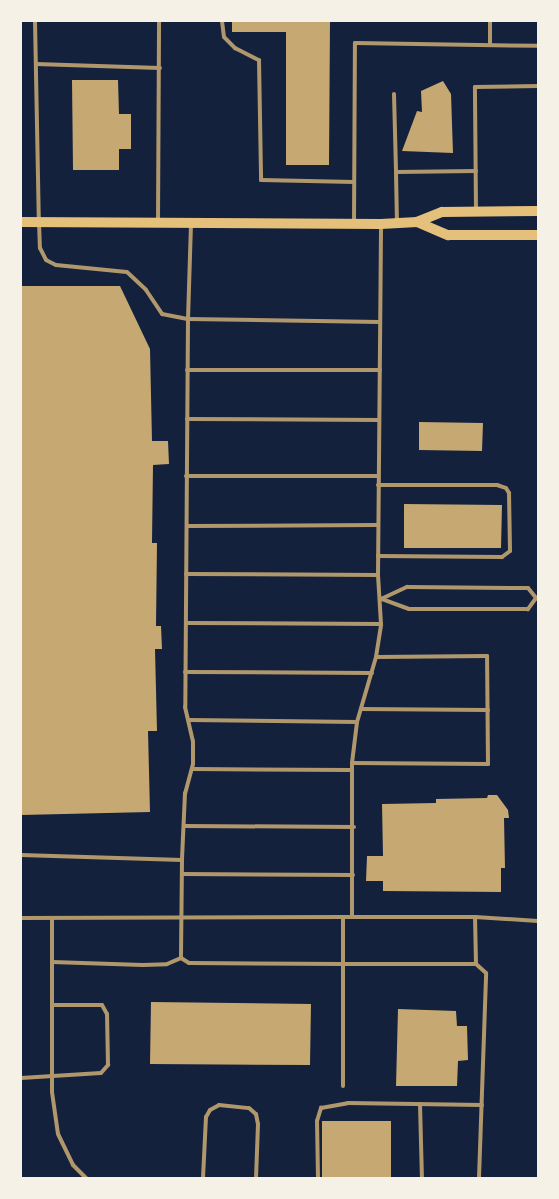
<!DOCTYPE html>
<html>
<head>
<meta charset="utf-8">
<style>
	body { margin:0 }
	#map { position:relative; width:559px; height:1199px; overflow:hidden; background:#14213d; font-family:Arial,sans-serif }
	div>[style] { position:absolute }
	[style*='--x'] { left:calc(var(--x)*1px); top:calc(var(--y)*1px); width:calc(var(--w)*1px); rotate:calc(var(--a)*1deg) }
	.building>* { inset:0; background:#c6a872 }
	.service>* { height:4px; margin:-2px; padding:0 2px; transform-origin:2px; border-radius:2px; background:#b1986c }
	.secondary>* { height:10px; margin:-5px; padding:0 5px; transform-origin:5px; border-radius:5px; background:#e5c07b }
	span { translate:-50% -50%; white-space:nowrap; text-align:center; line-height:1.15; -webkit-text-stroke:4px #f6f1e7; paint-order:stroke }
	.frame { position:absolute; inset:0; border:22px solid #f6f1e7; pointer-events:none }
</style>
</head>
<body>
<div id="map">
	<div class="building">
		<div style="clip-path:polygon(232px 21px,330px 21px,329px 165px,286px 165px,286px 32px,232px 32px)"></div>
		<div style="clip-path:polygon(72px 80px,118px 80px,119px 114px,131px 114px,131px 149px,119px 149px,119px 170px,73px 170px)"></div>
		<div style="clip-path:polygon(443px 81px,451px 94px,453px 153px,402px 151px,417px 111px,422px 112px,421px 91px)"></div>
		<div style="clip-path:polygon(21px 286px,120px 286px,150px 349px,152px 441px,168px 441px,169px 464px,153px 465px,152px 543px,157px 543px,156px 626px,161px 626px,162px 649px,155px 649px,157px 731px,148px 731px,150px 812px,21px 815px)"></div>
		<div style="clip-path:polygon(419px 422px,483px 423px,482px 451px,419px 450px)"></div>
		<div style="clip-path:polygon(404px 504px,502px 505px,501px 548px,404px 548px)"></div>
		<div style="clip-path:polygon(488px 795px,497px 795px,508px 810px,509px 818px,504px 818px,505px 868px,501px 868px,501px 892px,383px 891px,383px 881px,366px 881px,367px 856px,383px 856px,382px 804px,436px 803px,436px 799px,487px 798px)"></div>
		<div style="clip-path:polygon(151px 1002px,311px 1004px,310px 1065px,150px 1064px)"></div>
		<div style="clip-path:polygon(398px 1009px,456px 1011px,457px 1026px,467px 1026px,468px 1060px,458px 1061px,457px 1086px,396px 1086px)"></div>
		<div style="clip-path:polygon(322px 1121px,391px 1121px,391px 1178px,322px 1178px)"></div>
	</div>
	<div class="service">
		<div style="--x:35;--y:21;--w:201;--a:88.9"></div>
		<div style="--x:39;--y:222;--w:26;--a:88"></div>
		<div style="--x:40;--y:248;--w:13;--a:63"></div>
		<div style="--x:46;--y:260;--w:11;--a:27"></div>
		<div style="--x:56;--y:265;--w:71;--a:5.6"></div>
		<div style="--x:127;--y:272;--w:26;--a:43"></div>
		<div style="--x:146;--y:290;--w:29;--a:56"></div>
		<div style="--x:162;--y:314;--w:26;--a:11"></div>
		<div style="--x:188;--y:319;--w:388;--a:90.4"></div>
		<div style="--x:185;--y:707;--w:35;--a:77"></div>
		<div style="--x:193;--y:741;--w:23;--a:90"></div>
		<div style="--x:193;--y:764;--w:30;--a:105"></div>
		<div style="--x:185;--y:793;--w:67;--a:92.6"></div>
		<div style="--x:222;--y:21;--w:16;--a:83"></div>
		<div style="--x:224;--y:37;--w:16;--a:45"></div>
		<div style="--x:235;--y:48;--w:27;--a:27"></div>
		<div style="--x:259;--y:60;--w:120;--a:89"></div>
		<div style="--x:261;--y:180;--w:93;--a:1.2"></div>
		<div style="--x:490;--y:45;--w:24;--a:-90"></div>
		<div style="--x:36;--y:64;--w:124;--a:1.8"></div>
		<div style="--x:394;--y:94;--w:78;--a:88.5"></div>
		<div style="--x:396;--y:172;--w:80;--a:-0.7"></div>
		<div style="--x:396;--y:172;--w:50;--a:88.9"></div>
		<div style="--x:476;--y:210;--w:123;--a:-90.5"></div>
		<div style="--x:475;--y:87;--w:63;--a:-0.9"></div>
		<div style="--x:158;--y:222;--w:201;--a:-89.7"></div>
		<div style="--x:354;--y:222;--w:179;--a:-89.7"></div>
		<div style="--x:355;--y:43;--w:183;--a:0.9"></div>
		<div style="--x:191;--y:224;--w:95;--a:91.8"></div>
		<div style="--x:188;--y:319;--w:192;--a:0.9"></div>
		<div style="--x:187;--y:370;--w:193;--a:0"></div>
		<div style="--x:187;--y:419;--w:192;--a:0.3"></div>
		<div style="--x:186;--y:476;--w:192;--a:0"></div>
		<div style="--x:378;--y:485;--w:119;--a:0"></div>
		<div style="--x:497;--y:485;--w:9;--a:18"></div>
		<div style="--x:506;--y:488;--w:6;--a:59"></div>
		<div style="--x:509;--y:493;--w:58;--a:89"></div>
		<div style="--x:510;--y:551;--w:10;--a:143"></div>
		<div style="--x:502;--y:557;--w:124;--a:-179.5"></div>
		<div style="--x:187;--y:526;--w:191;--a:-0.3"></div>
		<div style="--x:186;--y:574;--w:192;--a:0.3"></div>
		<div style="--x:407;--y:587;--w:121;--a:0.5"></div>
		<div style="--x:528;--y:588;--w:13;--a:51"></div>
		<div style="--x:536;--y:598;--w:14;--a:126"></div>
		<div style="--x:528;--y:609;--w:119;--a:180"></div>
		<div style="--x:409;--y:609;--w:30;--a:-160"></div>
		<div style="--x:381;--y:599;--w:29;--a:-25"></div>
		<div style="--x:186;--y:623;--w:195;--a:0.3"></div>
		<div style="--x:185;--y:672;--w:187;--a:0.3"></div>
		<div style="--x:361;--y:709;--w:127;--a:0.5"></div>
		<div style="--x:189;--y:720;--w:168;--a:0.7"></div>
		<div style="--x:352;--y:763;--w:136;--a:0.4"></div>
		<div style="--x:488;--y:764;--w:108;--a:-90.5"></div>
		<div style="--x:487;--y:656;--w:111;--a:179.5"></div>
		<div style="--x:192;--y:769;--w:159;--a:0.4"></div>
		<div style="--x:184;--y:826;--w:170;--a:0.3"></div>
		<div style="--x:21;--y:855;--w:161;--a:1.8"></div>
		<div style="--x:182;--y:860;--w:98;--a:90.6"></div>
		<div style="--x:181;--y:958;--w:9;--a:32"></div>
		<div style="--x:189;--y:963;--w:154;--a:0.4"></div>
		<div style="--x:343;--y:964;--w:122;--a:90"></div>
		<div style="--x:182;--y:874;--w:171;--a:0.3"></div>
		<div style="--x:352;--y:917;--w:154;--a:-90"></div>
		<div style="--x:352;--y:763;--w:41;--a:-83"></div>
		<div style="--x:357;--y:722;--w:68;--a:-73.7"></div>
		<div style="--x:376;--y:657;--w:33;--a:-81"></div>
		<div style="--x:381;--y:624;--w:49;--a:-93.5"></div>
		<div style="--x:378;--y:575;--w:350;--a:-89.5"></div>
		<div style="--x:475;--y:917;--w:132;--a:180"></div>
		<div style="--x:343;--y:917;--w:47;--a:90"></div>
		<div style="--x:343;--y:964;--w:133;--a:0"></div>
		<div style="--x:21;--y:918;--w:322;--a:-0.2"></div>
		<div style="--x:52;--y:918;--w:174;--a:90"></div>
		<div style="--x:52;--y:1092;--w:42;--a:81.9"></div>
		<div style="--x:58;--y:1134;--w:34;--a:64"></div>
		<div style="--x:73;--y:1165;--w:18;--a:45"></div>
		<div style="--x:52;--y:962;--w:91;--a:1.9"></div>
		<div style="--x:143;--y:965;--w:24;--a:-2"></div>
		<div style="--x:167;--y:964;--w:15;--a:-23"></div>
		<div style="--x:21;--y:1078;--w:80;--a:-3.6"></div>
		<div style="--x:101;--y:1073;--w:11;--a:-49"></div>
		<div style="--x:108;--y:1065;--w:51;--a:-91.1"></div>
		<div style="--x:107;--y:1014;--w:10;--a:-119"></div>
		<div style="--x:102;--y:1005;--w:50;--a:180"></div>
		<div style="--x:420;--y:1104;--w:74;--a:88.5"></div>
		<div style="--x:203;--y:1178;--w:61;--a:-87.2"></div>
		<div style="--x:206;--y:1117;--w:8;--a:-60"></div>
		<div style="--x:210;--y:1110;--w:10;--a:-29"></div>
		<div style="--x:219;--y:1105;--w:30;--a:6"></div>
		<div style="--x:249;--y:1108;--w:9;--a:41"></div>
		<div style="--x:256;--y:1114;--w:10;--a:79"></div>
		<div style="--x:258;--y:1124;--w:54;--a:92.1"></div>
		<div style="--x:318;--y:1178;--w:57;--a:-91"></div>
		<div style="--x:317;--y:1121;--w:14;--a:-73"></div>
		<div style="--x:321;--y:1108;--w:27;--a:-10"></div>
		<div style="--x:348;--y:1103;--w:134;--a:0.9"></div>
		<div style="--x:479;--y:1178;--w:205;--a:-88"></div>
		<div style="--x:486;--y:973;--w:13;--a:-138"></div>
		<div style="--x:476;--y:964;--w:47;--a:-91.2"></div>
		<div style="--x:475;--y:917;--w:63;--a:3.6"></div>
	</div>
	<div class="secondary">
		<div style="--x:21;--y:222;--w:360;--a:0.3"></div>
		<div style="--x:381;--y:224;--w:36;--a:-3"></div>
		<div style="--x:417;--y:222;--w:27;--a:-22"></div>
		<div style="--x:442;--y:212;--w:96;--a:-0.6"></div>
		<div style="--x:417;--y:222;--w:34;--a:23"></div>
		<div style="--x:448;--y:235;--w:90;--a:0"></div>
	</div>
	<div class="frame"></div>
</div>
</body>
</html>
